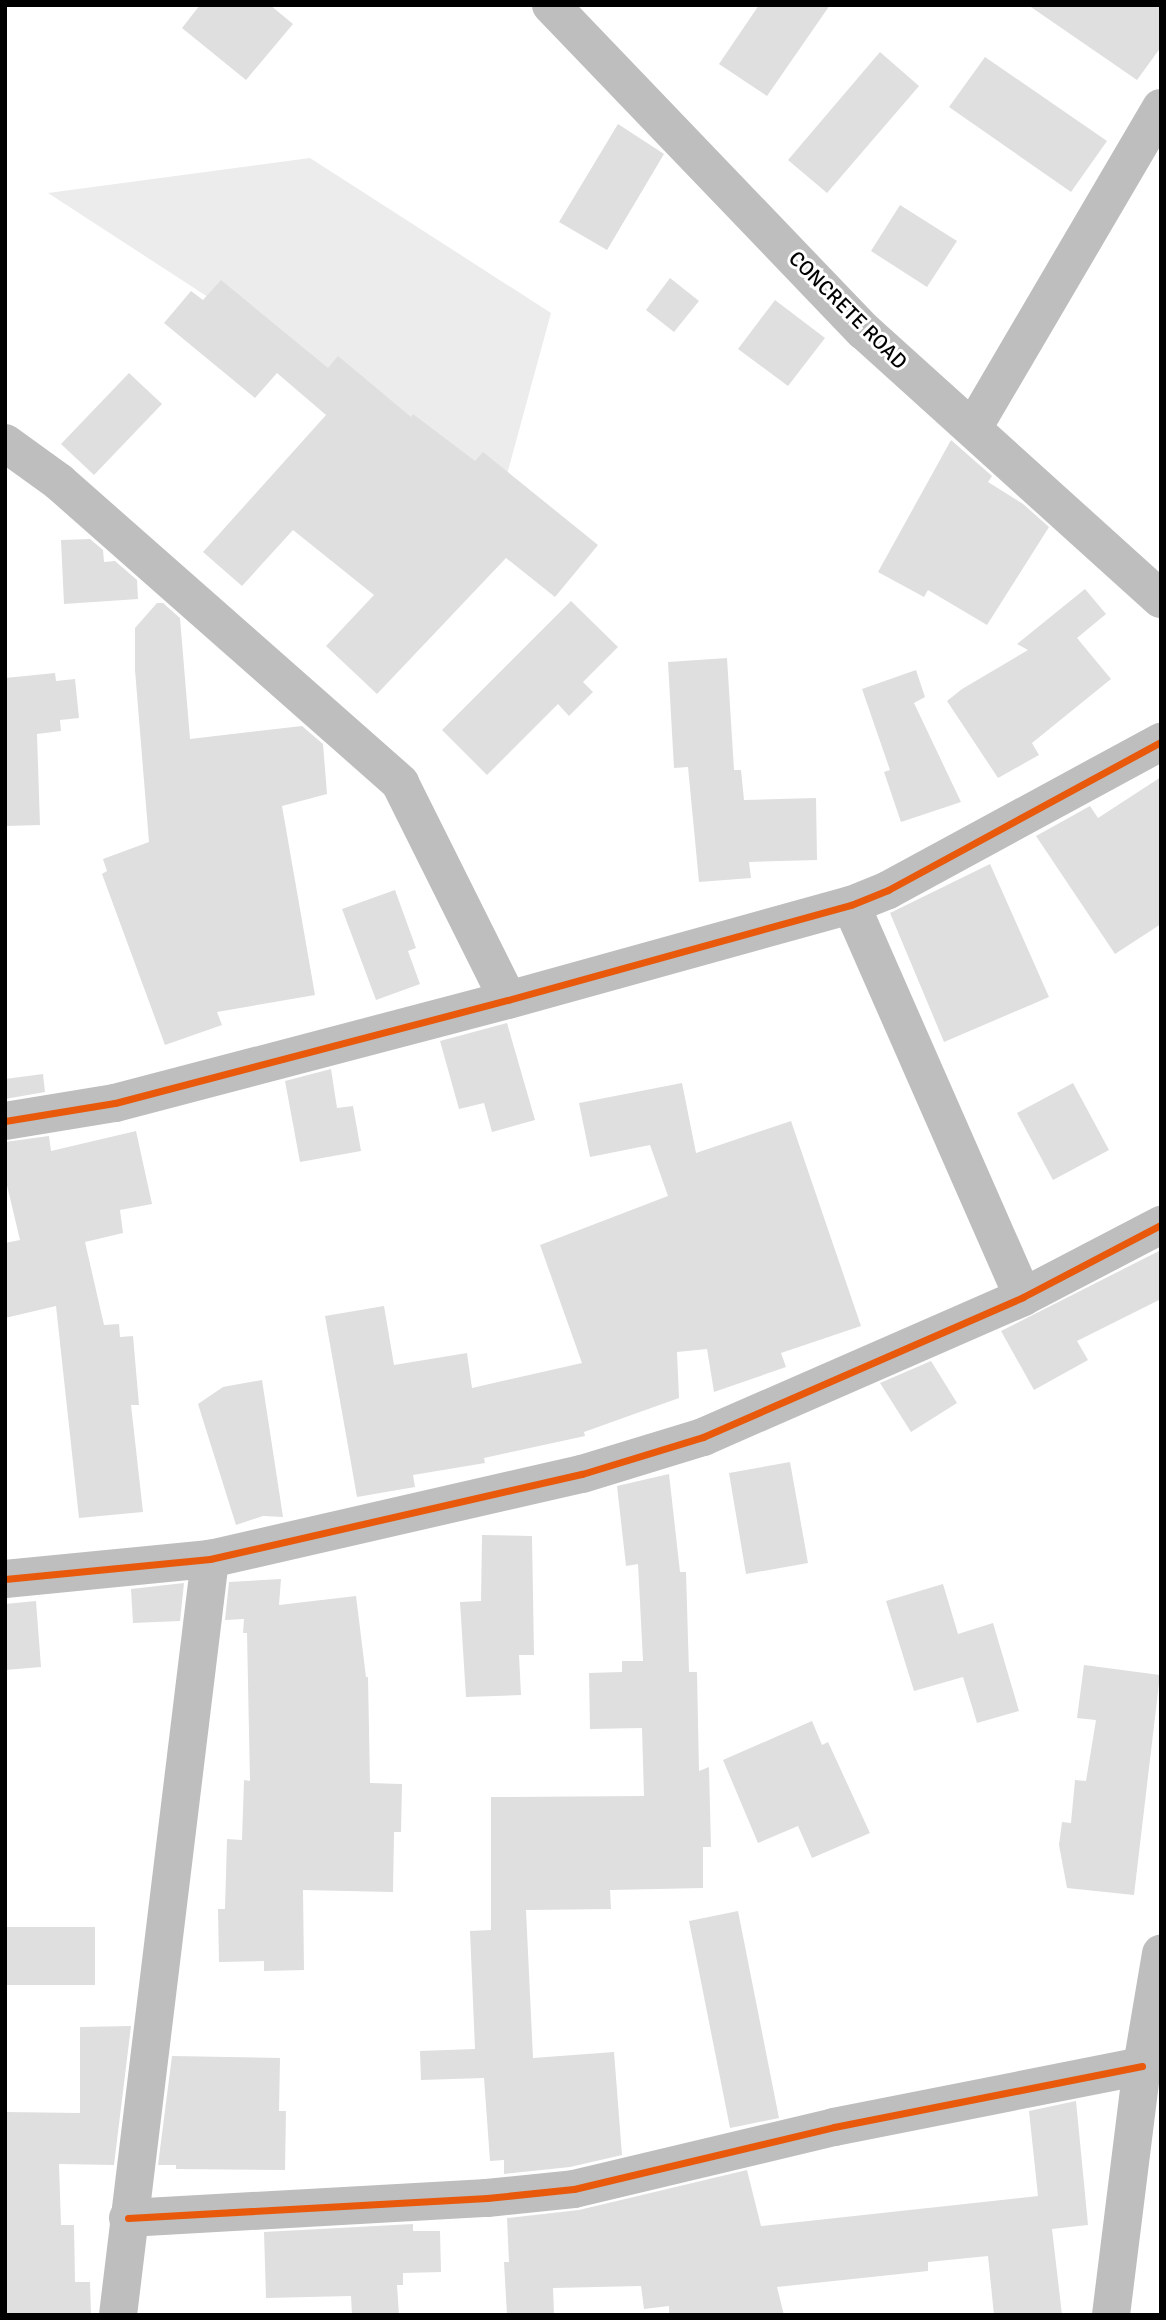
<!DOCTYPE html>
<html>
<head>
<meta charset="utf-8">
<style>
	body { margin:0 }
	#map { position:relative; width:1166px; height:2320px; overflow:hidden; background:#fff; font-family:Signika,sans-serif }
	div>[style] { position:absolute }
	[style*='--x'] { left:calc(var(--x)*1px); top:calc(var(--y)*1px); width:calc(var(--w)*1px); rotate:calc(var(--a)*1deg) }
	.green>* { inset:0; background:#ececec }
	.building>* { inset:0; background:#dfdfdf }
	.minor>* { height:38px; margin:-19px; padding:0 19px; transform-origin:19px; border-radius:19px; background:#bebebe }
	.cycleway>* { height:7px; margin:-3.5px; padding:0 3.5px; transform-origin:3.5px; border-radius:3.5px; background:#e8590c }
	span { translate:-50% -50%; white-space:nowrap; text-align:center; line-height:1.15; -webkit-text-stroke:6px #fff; paint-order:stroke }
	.street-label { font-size:21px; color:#000 }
	.frame { position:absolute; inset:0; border:7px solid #000; pointer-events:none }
</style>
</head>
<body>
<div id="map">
	<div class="green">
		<div style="clip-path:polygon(310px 158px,551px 313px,503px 489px,48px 193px)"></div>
	</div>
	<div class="building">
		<div style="clip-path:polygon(200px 5px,270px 5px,293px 24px,246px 80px,182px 28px)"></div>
		<div style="clip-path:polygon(759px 5px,830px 5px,767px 96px,719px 64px)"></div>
		<div style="clip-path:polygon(1028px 5px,1161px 5px,1161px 47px,1137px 80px)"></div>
		<div style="clip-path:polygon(880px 52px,919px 86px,827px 193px,788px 160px)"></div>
		<div style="clip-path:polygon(985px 57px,1107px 141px,1071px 192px,949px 107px)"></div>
		<div style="clip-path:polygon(618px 124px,664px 154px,607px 250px,559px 222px)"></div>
		<div style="clip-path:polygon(900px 205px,957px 241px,927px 287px,871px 251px)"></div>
		<div style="clip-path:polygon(670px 278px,699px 301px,674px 332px,646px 310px)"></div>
		<div style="clip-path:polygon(221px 280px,328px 368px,338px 356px,411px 417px,413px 414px,475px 461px,483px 452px,598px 545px,555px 597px,506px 558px,377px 694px,326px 646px,374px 595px,293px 530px,242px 586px,203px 552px,326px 415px,277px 373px,255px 398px,164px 323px,191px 291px,203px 300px)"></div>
		<div style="clip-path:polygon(775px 300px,825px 338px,788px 386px,738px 349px)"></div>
		<div style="clip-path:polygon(129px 373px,162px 404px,94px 475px,61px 444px)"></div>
		<div style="clip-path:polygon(951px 440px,992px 476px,988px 482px,1023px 504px,1049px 527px,987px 625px,928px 590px,924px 597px,878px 572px)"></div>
		<div style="clip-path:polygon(90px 539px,103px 550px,104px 562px,115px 561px,137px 580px,138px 599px,64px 604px,61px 540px)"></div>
		<div style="clip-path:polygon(1085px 589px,1106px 614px,1077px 638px,1111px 679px,1032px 743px,1039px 755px,998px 778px,947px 701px,962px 689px,1028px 650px,1017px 644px)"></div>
		<div style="clip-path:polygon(571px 601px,618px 647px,583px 682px,593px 692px,569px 716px,558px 704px,487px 775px,442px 730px)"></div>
		<div style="clip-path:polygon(157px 603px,163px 603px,180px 618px,190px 739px,302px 726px,323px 744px,327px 794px,282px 806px,315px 995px,217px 1012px,222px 1025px,165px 1045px,102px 874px,107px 871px,103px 859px,149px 842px,135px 670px,135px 628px)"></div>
		<div style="clip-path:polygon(727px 658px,734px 770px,741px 770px,744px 800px,816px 798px,817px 860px,749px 862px,751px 878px,699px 882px,688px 767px,674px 768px,668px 662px)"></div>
		<div style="clip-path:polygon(916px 670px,925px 697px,914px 703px,961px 802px,901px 822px,884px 772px,890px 770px,862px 689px)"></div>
		<div style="clip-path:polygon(55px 673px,56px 681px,75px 679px,79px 718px,60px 720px,61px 731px,37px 734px,40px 825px,5px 826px,5px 678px)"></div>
		<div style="clip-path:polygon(1161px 777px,1161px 924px,1115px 954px,1036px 836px,1090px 806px,1098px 818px)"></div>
		<div style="clip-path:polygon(990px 864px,1049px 997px,944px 1042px,890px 913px)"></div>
		<div style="clip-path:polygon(395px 890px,416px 948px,408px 951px,420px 984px,376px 1000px,342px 909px)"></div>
		<div style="clip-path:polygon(507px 1023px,535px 1120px,492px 1132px,484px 1103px,459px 1109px,440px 1041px)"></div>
		<div style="clip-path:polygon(331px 1069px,337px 1108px,353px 1106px,361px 1151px,300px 1162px,285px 1081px)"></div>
		<div style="clip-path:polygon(43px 1074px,45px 1092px,5px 1099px,5px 1079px)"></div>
		<div style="clip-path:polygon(682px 1083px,696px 1153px,791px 1121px,861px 1326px,781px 1353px,786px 1367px,714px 1392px,707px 1349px,677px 1352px,679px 1398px,584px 1432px,585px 1436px,484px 1458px,485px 1463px,413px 1475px,415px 1487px,357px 1497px,325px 1316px,384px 1306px,394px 1365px,467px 1353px,472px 1388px,582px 1363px,540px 1245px,668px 1196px,650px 1145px,590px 1157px,579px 1103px)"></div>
		<div style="clip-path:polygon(1073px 1083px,1109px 1150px,1053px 1180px,1017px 1113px)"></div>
		<div style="clip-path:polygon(136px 1131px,152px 1204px,120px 1210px,123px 1233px,85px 1242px,104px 1325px,119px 1324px,120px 1337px,133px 1336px,139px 1405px,131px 1405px,143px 1512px,79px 1518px,56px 1306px,5px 1318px,5px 1243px,20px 1240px,5px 1177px,5px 1142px,49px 1136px,51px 1151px)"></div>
		<div style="clip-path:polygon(1161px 1250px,1161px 1299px,1077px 1341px,1088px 1360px,1034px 1390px,1001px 1331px)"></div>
		<div style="clip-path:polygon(931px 1361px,957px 1403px,911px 1432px,880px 1383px)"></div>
		<div style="clip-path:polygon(262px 1380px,283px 1517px,263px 1516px,236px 1525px,198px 1404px,223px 1387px)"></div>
		<div style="clip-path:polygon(790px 1462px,808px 1563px,746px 1574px,729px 1473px)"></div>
		<div style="clip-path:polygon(669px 1474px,680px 1572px,686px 1572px,689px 1672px,697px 1672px,699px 1771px,709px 1767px,711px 1847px,703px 1847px,703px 1888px,610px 1890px,611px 1909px,526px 1910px,533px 2058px,614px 2052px,622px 2155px,570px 2167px,504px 2174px,504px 2160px,490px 2161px,484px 2078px,421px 2080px,420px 2051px,475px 2049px,470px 1931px,491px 1930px,491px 1797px,644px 1796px,642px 1728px,590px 1729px,589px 1673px,622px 1672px,622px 1661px,643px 1661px,638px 1564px,626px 1566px,617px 1486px)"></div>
		<div style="clip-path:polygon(482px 1535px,532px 1536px,534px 1655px,519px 1655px,521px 1695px,466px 1697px,460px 1602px,481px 1601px)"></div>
		<div style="clip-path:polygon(281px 1579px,279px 1605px,356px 1596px,366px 1677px,368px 1677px,370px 1783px,402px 1784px,401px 1832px,394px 1832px,393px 1892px,303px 1890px,304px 1970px,264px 1971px,264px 1961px,219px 1962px,218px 1909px,225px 1909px,227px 1839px,242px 1840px,244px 1780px,250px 1781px,247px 1633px,243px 1633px,244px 1619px,225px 1620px,229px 1582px)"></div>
		<div style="clip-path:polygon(184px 1583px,180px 1621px,133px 1623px,131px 1589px)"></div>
		<div style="clip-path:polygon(943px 1584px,958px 1634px,993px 1623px,1019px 1711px,977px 1723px,963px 1677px,914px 1691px,886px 1601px)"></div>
		<div style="clip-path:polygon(36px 1601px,41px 1667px,5px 1670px,5px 1604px)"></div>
		<div style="clip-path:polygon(1084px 1665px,1160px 1675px,1134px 1895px,1067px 1888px,1059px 1845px,1062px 1822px,1071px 1823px,1075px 1780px,1086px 1781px,1096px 1720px,1077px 1718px)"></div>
		<div style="clip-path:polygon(812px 1721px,822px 1745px,828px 1742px,870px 1833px,812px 1858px,798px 1826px,758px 1843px,723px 1760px)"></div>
		<div style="clip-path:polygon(738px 1911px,779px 2118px,730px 2128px,689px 1921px)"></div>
		<div style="clip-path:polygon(5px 1927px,95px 1927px,95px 1985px,5px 1985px)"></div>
		<div style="clip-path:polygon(131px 2026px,114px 2165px,59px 2164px,61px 2225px,74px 2225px,75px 2282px,90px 2282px,91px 2315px,5px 2315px,5px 2112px,80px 2113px,80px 2027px)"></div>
		<div style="clip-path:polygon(172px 2056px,280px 2058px,279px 2111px,286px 2111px,285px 2170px,176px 2169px,176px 2165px,158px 2165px)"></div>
		<div style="clip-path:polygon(1076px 2101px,1088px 2225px,1052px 2229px,1062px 2315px,994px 2315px,988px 2256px,928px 2262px,928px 2271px,777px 2287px,784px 2315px,669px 2315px,669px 2306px,644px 2309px,641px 2286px,553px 2288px,554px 2313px,507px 2315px,504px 2262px,509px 2262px,507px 2218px,579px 2210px,747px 2170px,761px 2226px,1038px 2196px,1029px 2111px)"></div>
		<div style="clip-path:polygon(413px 2224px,413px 2231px,440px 2231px,441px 2272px,403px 2273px,403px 2285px,397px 2285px,399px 2315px,352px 2315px,351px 2296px,266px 2298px,264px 2232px)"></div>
	</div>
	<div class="minor">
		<div style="--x:551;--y:5;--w:452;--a:46.2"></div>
		<div style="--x:864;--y:331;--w:400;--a:42.1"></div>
		<div style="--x:973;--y:428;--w:371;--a:-59.6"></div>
		<div style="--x:5;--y:443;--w:67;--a:35.8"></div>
		<div style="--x:59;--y:482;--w:455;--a:41.4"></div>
		<div style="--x:400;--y:783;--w:242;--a:63.5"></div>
		<div style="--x:851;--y:905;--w:428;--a:66.3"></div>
		<div style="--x:5;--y:1121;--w:111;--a:-9.3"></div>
		<div style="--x:115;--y:1103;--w:406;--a:-14.7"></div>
		<div style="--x:508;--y:1000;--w:356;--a:-15.5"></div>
		<div style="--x:851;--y:905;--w:40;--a:-22"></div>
		<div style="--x:888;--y:890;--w:311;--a:-28.5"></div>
		<div style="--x:5;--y:1579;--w:206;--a:-5.6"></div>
		<div style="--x:210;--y:1559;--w:382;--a:-12.9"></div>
		<div style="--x:582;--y:1474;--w:127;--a:-17"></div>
		<div style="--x:703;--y:1437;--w:349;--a:-23.6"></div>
		<div style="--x:1023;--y:1297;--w:156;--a:-27.6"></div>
		<div style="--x:128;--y:2218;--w:360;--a:-3.2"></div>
		<div style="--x:487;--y:2198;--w:87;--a:-5.9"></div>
		<div style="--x:574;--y:2189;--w:267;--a:-13.4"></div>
		<div style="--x:834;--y:2127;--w:314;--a:-11.2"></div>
		<div style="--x:118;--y:2315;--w:762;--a:-83.06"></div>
		<div style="--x:1111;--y:2315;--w:251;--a:-82.9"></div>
		<div style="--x:1142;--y:2066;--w:114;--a:-80.4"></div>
	</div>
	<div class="cycleway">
		<div style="--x:5;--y:1121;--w:111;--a:-9.3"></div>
		<div style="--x:115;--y:1103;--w:406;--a:-14.7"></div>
		<div style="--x:508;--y:1000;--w:356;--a:-15.5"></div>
		<div style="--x:851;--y:905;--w:40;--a:-22"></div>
		<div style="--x:888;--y:890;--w:311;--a:-28.5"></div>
		<div style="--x:5;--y:1579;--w:206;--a:-5.6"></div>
		<div style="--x:210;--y:1559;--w:382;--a:-12.9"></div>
		<div style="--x:582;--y:1474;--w:127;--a:-17"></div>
		<div style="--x:703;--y:1437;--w:349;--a:-23.6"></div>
		<div style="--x:1023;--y:1297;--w:156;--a:-27.6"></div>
		<div style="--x:128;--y:2218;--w:360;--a:-3.2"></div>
		<div style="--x:487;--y:2198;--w:87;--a:-5.9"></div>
		<div style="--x:574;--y:2189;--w:267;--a:-13.4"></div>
		<div style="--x:834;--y:2127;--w:314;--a:-11.2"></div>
	</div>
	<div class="street-label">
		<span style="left:848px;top:310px;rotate:45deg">CONCRETE ROAD</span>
	</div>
	<div class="frame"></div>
</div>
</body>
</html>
